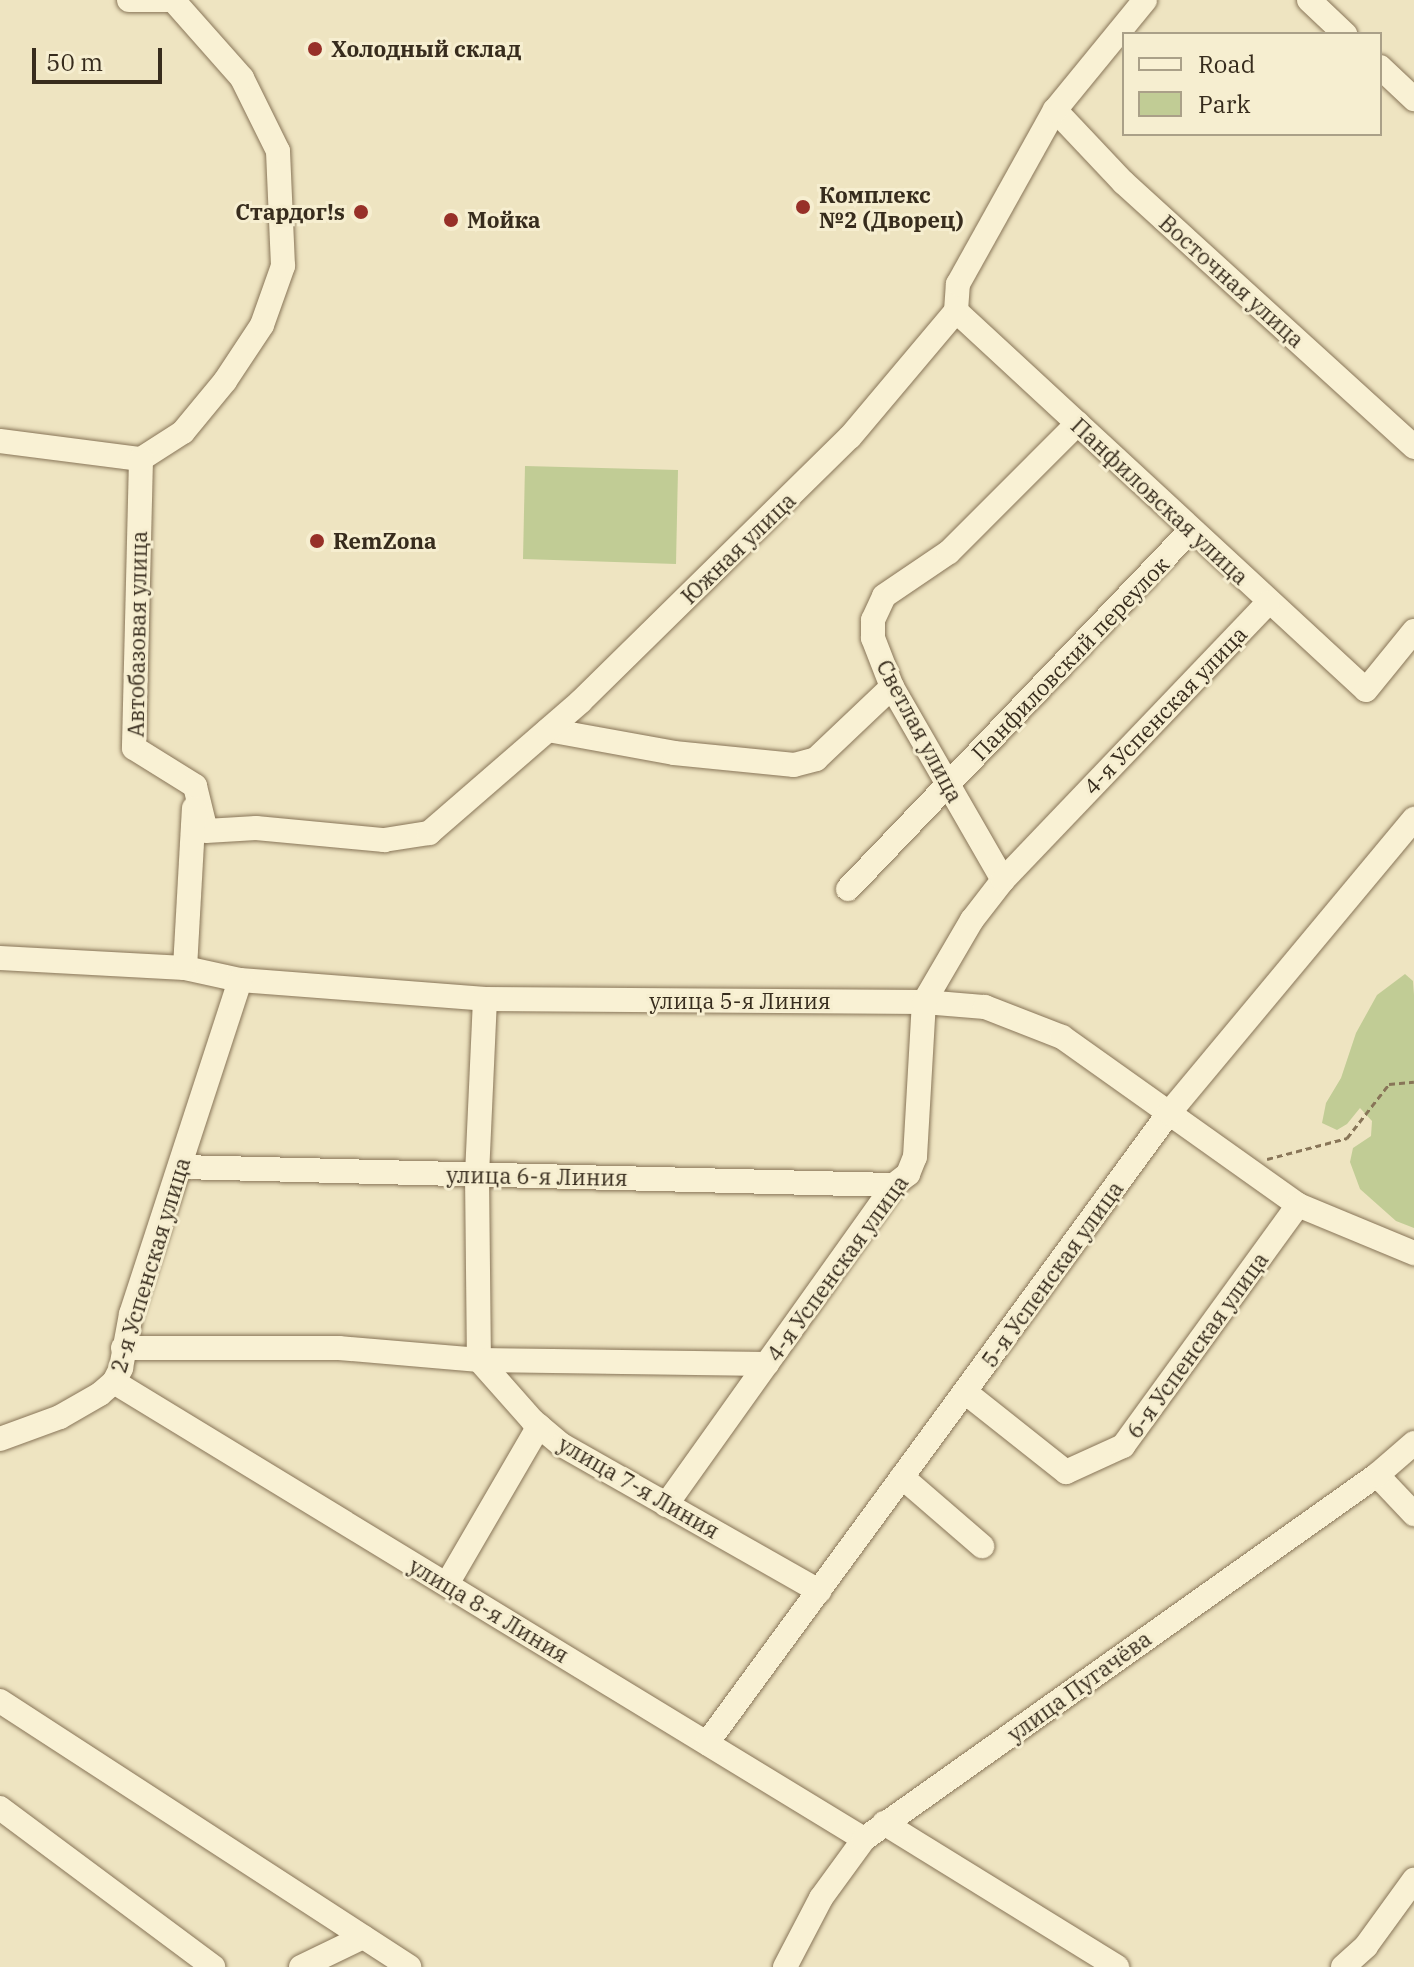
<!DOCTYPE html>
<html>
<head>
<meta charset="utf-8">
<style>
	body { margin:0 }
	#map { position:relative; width:1414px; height:1967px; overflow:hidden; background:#eee4c1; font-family:"IBM Plex Serif",serif }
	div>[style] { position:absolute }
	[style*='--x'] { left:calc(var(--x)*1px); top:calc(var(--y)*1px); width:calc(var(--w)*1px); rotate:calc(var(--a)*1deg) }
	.green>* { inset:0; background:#c1cc95 }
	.path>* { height:3px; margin-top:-1.5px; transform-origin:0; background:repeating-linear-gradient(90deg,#887558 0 6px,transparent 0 10px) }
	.roads { filter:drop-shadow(0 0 2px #887558) drop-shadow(0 0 2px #887558) }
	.minor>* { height:24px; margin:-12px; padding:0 12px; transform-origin:12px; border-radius:12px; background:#f9f1d4 }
	.dots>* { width:22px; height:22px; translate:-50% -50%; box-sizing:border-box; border:4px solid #f6eed0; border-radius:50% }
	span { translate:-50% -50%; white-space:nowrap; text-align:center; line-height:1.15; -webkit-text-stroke:6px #f6eed0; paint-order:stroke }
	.poi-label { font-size:22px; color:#372c1d; font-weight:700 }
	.left { translate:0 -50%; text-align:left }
	.right { translate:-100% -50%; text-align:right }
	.street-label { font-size:22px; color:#372c1d }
	.legend { position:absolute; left:1122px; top:32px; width:260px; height:104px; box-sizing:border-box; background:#f6eed0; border:2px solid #aaa088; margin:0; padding:10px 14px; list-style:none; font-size:24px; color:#372c1d }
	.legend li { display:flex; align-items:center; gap:16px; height:40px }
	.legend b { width:40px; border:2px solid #aaa088 }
	.scale { position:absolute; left:32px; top:48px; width:130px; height:36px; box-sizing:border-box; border:4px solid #372c1d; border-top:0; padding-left:10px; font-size:24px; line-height:28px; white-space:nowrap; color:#372c1d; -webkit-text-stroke:6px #f6eed0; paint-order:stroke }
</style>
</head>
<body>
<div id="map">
	<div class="green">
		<div style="clip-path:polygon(525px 466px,678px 470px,676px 564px,523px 559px)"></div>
		<div style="clip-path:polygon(1405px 974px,1413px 981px,1414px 995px,1414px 1228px,1396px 1221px,1360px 1189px,1350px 1162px,1353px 1148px,1371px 1136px,1372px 1121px,1360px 1108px,1347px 1124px,1337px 1130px,1322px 1123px,1326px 1103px,1341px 1078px,1356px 1033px,1377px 995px)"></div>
	</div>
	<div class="path">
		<div style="--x:1267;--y:1159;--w:83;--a:-14.7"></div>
		<div style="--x:1347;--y:1138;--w:68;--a:-52.1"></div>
		<div style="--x:1389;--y:1084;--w:25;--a:-5"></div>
	</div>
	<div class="roads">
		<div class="minor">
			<div style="--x:1309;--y:0;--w:50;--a:43.4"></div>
			<div style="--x:1380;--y:67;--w:47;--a:43.3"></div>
			<div style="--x:1055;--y:110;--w:99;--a:46.6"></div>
			<div style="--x:1123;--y:182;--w:394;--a:42.3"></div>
			<div style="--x:956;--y:311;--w:558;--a:42.75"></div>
			<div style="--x:1366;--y:690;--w:76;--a:-50.9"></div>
			<div style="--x:0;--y:441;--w:142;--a:7.3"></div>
			<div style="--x:141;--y:459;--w:50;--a:-32.7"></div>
			<div style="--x:183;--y:432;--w:66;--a:-50.5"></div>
			<div style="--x:225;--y:381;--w:67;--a:-56.5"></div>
			<div style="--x:262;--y:325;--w:63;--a:-70.4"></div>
			<div style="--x:283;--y:266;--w:115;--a:-92.5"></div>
			<div style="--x:278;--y:151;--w:81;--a:-116.3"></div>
			<div style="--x:242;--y:78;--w:104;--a:-131.5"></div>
			<div style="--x:173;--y:0;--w:44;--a:180"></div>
			<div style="--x:141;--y:459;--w:289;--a:91.4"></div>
			<div style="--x:134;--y:748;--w:72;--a:31.9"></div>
			<div style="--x:548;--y:730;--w:128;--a:10.3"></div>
			<div style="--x:674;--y:753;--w:121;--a:5.7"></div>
			<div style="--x:794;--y:765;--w:23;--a:-15"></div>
			<div style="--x:816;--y:759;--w:105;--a:-43.5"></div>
			<div style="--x:195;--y:786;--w:46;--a:76.3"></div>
			<div style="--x:206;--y:831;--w:50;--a:-3.4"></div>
			<div style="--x:256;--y:828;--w:129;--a:5.4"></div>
			<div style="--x:384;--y:840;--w:46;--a:-8.8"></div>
			<div style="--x:429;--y:833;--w:200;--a:-40.9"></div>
			<div style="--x:580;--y:702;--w:378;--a:-44.5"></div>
			<div style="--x:850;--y:437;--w:165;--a:-49.9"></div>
			<div style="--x:956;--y:311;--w:27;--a:-86"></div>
			<div style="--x:958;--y:284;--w:199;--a:-60.9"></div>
			<div style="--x:1055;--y:110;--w:142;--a:-50.7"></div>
			<div style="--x:1003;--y:880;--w:223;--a:-119.9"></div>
			<div style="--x:892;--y:687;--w:53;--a:-111.2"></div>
			<div style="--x:873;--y:638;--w:18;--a:-90"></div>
			<div style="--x:873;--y:620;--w:26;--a:-65"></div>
			<div style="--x:884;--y:596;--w:78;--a:-34.1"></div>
			<div style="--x:949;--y:552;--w:182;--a:-45"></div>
			<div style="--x:848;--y:889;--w:497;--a:-46.3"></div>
			<div style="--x:0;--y:958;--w:185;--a:3.1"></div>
			<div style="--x:185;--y:968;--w:56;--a:12.3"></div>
			<div style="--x:240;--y:980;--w:246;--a:4.4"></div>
			<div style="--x:485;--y:999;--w:439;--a:0.4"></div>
			<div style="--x:924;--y:1002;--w:61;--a:4.7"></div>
			<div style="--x:985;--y:1007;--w:83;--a:21.3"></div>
			<div style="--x:1062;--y:1037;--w:290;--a:35.4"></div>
			<div style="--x:1298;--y:1205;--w:126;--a:22.5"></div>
			<div style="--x:185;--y:968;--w:160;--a:-86.8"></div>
			<div style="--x:485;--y:999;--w:175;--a:92.6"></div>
			<div style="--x:477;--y:1174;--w:186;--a:89.4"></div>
			<div style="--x:479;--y:1360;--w:81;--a:48.5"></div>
			<div style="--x:533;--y:1421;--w:38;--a:40"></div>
			<div style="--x:562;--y:1445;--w:296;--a:29.6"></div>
			<div style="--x:181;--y:1167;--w:713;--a:1.45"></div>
			<div style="--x:123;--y:1348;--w:216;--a:0"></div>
			<div style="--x:339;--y:1348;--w:141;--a:4.9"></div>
			<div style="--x:479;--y:1360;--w:288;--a:0.8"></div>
			<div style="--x:114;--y:1382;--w:878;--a:31.36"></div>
			<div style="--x:965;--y:1392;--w:129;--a:38.4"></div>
			<div style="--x:1066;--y:1472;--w:63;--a:-24.5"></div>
			<div style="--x:1123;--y:1446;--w:298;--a:-54"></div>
			<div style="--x:0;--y:1439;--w:64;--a:-20.1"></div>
			<div style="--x:60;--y:1417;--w:46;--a:-29.9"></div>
			<div style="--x:100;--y:1394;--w:18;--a:-41"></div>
			<div style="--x:114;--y:1382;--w:16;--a:-63"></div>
			<div style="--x:121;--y:1368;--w:55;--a:-79.5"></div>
			<div style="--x:131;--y:1314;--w:351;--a:-71.9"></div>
			<div style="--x:1377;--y:1475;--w:54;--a:46.5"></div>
			<div style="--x:902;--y:1477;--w:106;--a:40.8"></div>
			<div style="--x:666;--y:1505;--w:393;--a:-54.5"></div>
			<div style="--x:894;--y:1185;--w:18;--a:-38"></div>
			<div style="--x:908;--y:1174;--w:18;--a:-68"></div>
			<div style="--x:915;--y:1157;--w:155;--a:-86.7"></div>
			<div style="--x:924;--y:1002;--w:95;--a:-59.7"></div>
			<div style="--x:972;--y:920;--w:51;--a:-52.2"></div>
			<div style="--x:1003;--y:880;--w:383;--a:-46.3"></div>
			<div style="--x:447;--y:1584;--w:183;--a:-59.8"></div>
			<div style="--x:0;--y:1701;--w:488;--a:33"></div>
			<div style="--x:707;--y:1743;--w:781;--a:-53.75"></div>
			<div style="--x:1169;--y:1113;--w:383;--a:-50.2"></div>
			<div style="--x:0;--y:1808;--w:266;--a:36.7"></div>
			<div style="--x:884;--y:1823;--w:274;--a:31.7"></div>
			<div style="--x:301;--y:1967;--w:69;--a:-25.8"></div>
			<div style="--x:785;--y:1967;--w:78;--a:-62.4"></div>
			<div style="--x:821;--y:1898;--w:73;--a:-53.9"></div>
			<div style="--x:864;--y:1839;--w:629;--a:-35.36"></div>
			<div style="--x:1377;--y:1475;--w:49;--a:-40.9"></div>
			<div style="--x:1343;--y:1967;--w:31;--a:-42"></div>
			<div style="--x:1366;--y:1946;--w:82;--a:-54"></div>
		</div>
	</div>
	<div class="dots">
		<div style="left:315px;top:49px;background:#973028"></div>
		<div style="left:803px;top:207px;background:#973028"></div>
		<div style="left:361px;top:212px;background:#973028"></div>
		<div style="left:451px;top:220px;background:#973028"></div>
		<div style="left:317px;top:541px;background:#973028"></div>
	</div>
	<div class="poi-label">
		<span class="left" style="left:331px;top:49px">Холодный склад</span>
		<span class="left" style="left:819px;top:207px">Комплекс<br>№2 (Дворец)</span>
		<span class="right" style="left:345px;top:212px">Стардог!s</span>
		<span class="left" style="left:467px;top:220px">Мойка</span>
		<span class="left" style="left:333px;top:541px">RemZona</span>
	</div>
	<div class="street-label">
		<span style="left:1232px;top:281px;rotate:42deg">Восточная улица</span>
		<span style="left:1160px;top:501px;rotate:43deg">Панфиловская улица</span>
		<span style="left:738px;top:548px;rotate:-44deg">Южная улица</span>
		<span style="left:137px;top:634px;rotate:-89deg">Автобазовая улица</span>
		<span style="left:1070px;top:658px;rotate:-46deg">Панфиловский переулок</span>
		<span style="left:1165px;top:710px;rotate:-46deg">4-я Успенская улица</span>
		<span style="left:920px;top:731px;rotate:62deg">Светлая улица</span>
		<span style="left:740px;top:1001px">улица 5-я Линия</span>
		<span style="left:537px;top:1176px;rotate:1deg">улица 6-я Линия</span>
		<span style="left:150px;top:1265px;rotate:-73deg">2-я Успенская улица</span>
		<span style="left:837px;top:1268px;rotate:-54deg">4-я Успенская улица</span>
		<span style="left:1052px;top:1274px;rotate:-54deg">5-я Успенская улица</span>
		<span style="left:1197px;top:1345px;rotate:-54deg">6-я Успенская улица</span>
		<span style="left:639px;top:1487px;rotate:30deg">улица 7-я Линия</span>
		<span style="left:489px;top:1610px;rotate:31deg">улица 8-я Линия</span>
		<span style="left:1079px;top:1686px;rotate:-36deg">улица Пугачёва</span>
	</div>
	<ul class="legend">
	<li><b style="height:10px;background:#f9f1d4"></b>Road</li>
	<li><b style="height:22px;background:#c1cc95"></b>Park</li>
	</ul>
	<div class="scale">50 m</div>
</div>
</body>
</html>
